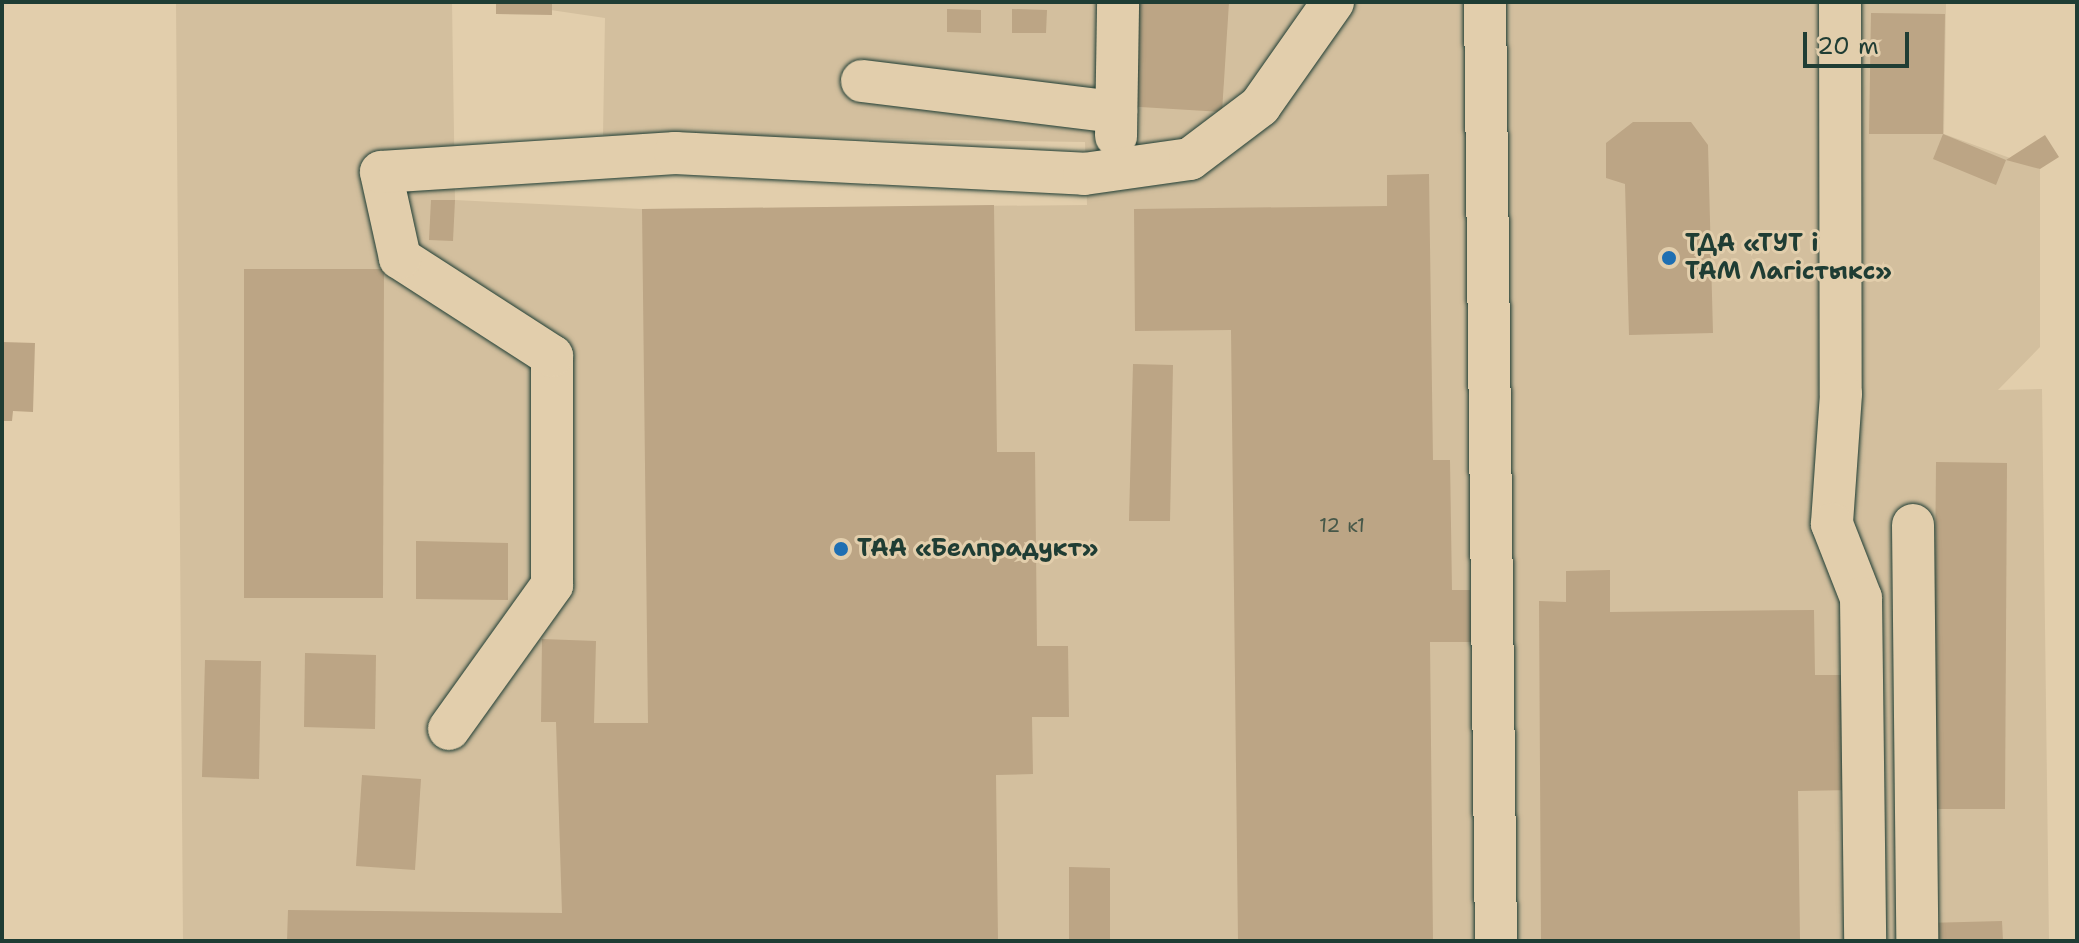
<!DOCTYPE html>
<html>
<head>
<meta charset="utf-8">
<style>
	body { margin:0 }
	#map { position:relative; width:2079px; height:943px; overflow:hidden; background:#e2ceac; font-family:"Shantell Sans",sans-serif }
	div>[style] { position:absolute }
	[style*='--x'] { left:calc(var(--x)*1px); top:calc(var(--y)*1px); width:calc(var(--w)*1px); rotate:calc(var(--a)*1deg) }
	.built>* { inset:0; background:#d3bf9e }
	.building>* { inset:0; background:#bca585 }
	.roads { filter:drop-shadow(0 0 2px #1f3d34) drop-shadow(0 0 2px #1f3d34) }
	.minor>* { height:42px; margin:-21px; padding:0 21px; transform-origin:21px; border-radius:21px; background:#e2ceac }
	.dots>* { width:22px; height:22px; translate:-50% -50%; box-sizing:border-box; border:4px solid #e2ceac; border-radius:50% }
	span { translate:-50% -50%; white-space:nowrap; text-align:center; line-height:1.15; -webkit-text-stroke:6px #e2ceac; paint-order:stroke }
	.number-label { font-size:20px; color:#465748 }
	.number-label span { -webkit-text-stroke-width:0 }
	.poi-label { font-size:24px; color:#1f3d34; font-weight:700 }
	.left { translate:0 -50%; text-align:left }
	.frame { position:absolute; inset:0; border:4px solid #1f3d34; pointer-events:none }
	.scale { position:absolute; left:1803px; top:32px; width:106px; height:36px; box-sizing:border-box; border:4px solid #1f3d34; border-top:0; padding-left:10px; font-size:24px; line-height:28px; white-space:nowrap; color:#1f3d34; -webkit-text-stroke:6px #e2ceac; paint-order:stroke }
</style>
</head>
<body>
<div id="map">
	<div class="built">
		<div style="clip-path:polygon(176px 2px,452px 2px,455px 200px,642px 209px,1087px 205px,1085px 142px,603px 135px,605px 18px,496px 2px,1946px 2px,1944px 134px,2040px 169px,2040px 347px,1998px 390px,2042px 389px,2049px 941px,183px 941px)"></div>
	</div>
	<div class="building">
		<div style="clip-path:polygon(496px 2px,552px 2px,552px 15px,496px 14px)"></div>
		<div style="clip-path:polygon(1130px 2px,1229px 2px,1222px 112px,1124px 106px)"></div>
		<div style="clip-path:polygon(947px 9px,981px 10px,981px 33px,947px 32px)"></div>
		<div style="clip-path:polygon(1012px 9px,1047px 10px,1046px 33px,1012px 33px)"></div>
		<div style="clip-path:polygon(1871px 13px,1945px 14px,1943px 134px,1869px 134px)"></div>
		<div style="clip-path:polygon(1633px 122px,1691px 122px,1708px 145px,1713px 333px,1629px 335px,1625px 184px,1606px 178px,1606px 143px)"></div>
		<div style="clip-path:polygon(1943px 134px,2006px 160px,2045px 135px,2059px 157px,2040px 169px,2006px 160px,1996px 185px,1933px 159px)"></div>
		<div style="clip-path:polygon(1429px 174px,1433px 460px,1450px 460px,1452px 590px,1470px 590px,1471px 642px,1430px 642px,1433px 941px,1238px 941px,1231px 330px,1135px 331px,1134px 209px,1387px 206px,1387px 175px)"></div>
		<div style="clip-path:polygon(431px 200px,455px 200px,453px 241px,429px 240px)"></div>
		<div style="clip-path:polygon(994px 205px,997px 452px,1035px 452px,1037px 646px,1068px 646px,1069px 717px,1032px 717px,1033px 774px,996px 775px,998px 941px,287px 941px,288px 910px,562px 913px,556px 722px,541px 722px,542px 639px,596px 641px,594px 723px,648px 723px,642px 209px)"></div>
		<div style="clip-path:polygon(244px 269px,384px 269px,383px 598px,244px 598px)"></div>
		<div style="clip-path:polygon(2px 342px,35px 343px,33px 412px,13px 411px,12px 421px,2px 421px)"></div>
		<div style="clip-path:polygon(1133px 364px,1173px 365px,1170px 521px,1129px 521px)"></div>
		<div style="clip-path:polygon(1936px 462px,2007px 463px,2005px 809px,1933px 809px)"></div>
		<div style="clip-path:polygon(416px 541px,508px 543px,508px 600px,416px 599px)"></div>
		<div style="clip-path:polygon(1610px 570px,1610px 612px,1814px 610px,1815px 675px,1850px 675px,1852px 790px,1798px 791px,1800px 941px,1541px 941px,1539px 601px,1566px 602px,1566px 571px)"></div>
		<div style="clip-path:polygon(305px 653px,376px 655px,375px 729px,304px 727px)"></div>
		<div style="clip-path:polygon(205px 660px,261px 661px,259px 779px,202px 777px)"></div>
		<div style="clip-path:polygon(362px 775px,421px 779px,415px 870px,356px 866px)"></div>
		<div style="clip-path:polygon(1069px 867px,1110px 868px,1110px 941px,1069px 941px)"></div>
		<div style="clip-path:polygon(2002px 921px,2003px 941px,1927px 941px,1926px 923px)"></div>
	</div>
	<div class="roads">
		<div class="minor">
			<div style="--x:1485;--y:2;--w:939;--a:89.33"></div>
			<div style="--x:1840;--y:2;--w:392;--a:89.9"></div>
			<div style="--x:1841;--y:394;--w:130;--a:94"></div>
			<div style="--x:1832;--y:524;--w:79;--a:68.6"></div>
			<div style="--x:1861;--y:598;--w:343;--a:89.3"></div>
			<div style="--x:862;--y:81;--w:256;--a:7"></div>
			<div style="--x:1116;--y:136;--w:134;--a:-89.1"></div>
			<div style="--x:1913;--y:525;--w:416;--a:89.4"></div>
			<div style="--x:449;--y:729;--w:177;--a:-54.4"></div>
			<div style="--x:552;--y:585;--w:229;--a:-90"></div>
			<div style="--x:552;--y:356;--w:181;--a:-147.2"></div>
			<div style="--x:400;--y:258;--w:88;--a:-102.5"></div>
			<div style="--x:381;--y:172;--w:295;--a:-3.7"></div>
			<div style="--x:675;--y:153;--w:410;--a:2.9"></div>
			<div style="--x:1084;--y:174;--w:107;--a:-8.1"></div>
			<div style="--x:1190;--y:159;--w:88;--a:-37.1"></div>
			<div style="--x:1260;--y:106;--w:127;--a:-54.9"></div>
		</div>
	</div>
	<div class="dots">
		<div style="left:1669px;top:258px;background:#1f6fb2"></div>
		<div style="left:841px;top:549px;background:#1f6fb2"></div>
	</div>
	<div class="number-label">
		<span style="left:1342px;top:525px">12 к1</span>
	</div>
	<div class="poi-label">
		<span class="left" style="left:1685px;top:258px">ТДА «ТУТ і<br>ТАМ Лагістыкс»</span>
		<span class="left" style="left:857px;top:549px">ТАА «Белпрадукт»</span>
	</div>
	<div class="frame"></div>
	<div class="scale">20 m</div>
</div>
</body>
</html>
